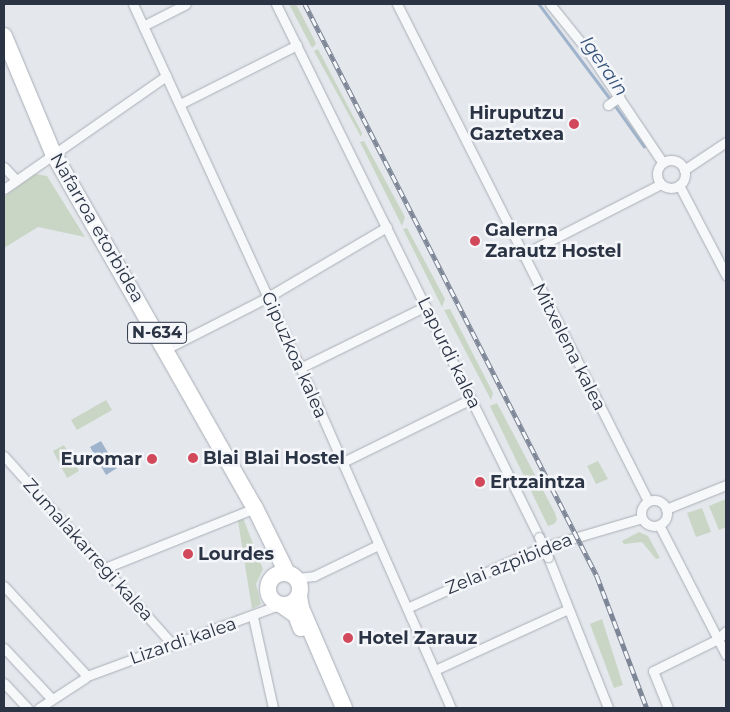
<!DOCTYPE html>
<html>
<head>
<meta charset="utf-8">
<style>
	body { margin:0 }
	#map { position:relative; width:730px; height:712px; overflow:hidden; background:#e4e7ec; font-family:Montserrat,sans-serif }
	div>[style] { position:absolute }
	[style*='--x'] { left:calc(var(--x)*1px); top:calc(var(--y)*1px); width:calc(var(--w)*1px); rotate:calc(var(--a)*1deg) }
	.green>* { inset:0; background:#c9d6c5 }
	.water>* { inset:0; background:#9fb4cc }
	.stream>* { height:2.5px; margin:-1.25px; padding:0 1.25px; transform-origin:1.25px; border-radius:1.25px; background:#9fb4cc }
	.roads { filter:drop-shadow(0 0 1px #a9aeb7) drop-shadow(0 0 1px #a9aeb7) }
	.street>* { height:9px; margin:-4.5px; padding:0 4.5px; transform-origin:4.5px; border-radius:4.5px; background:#f7f8fa }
	.street>.ring { margin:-4.5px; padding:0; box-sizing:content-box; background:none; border:9px solid #f7f8fa; border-radius:50% }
	.highway>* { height:16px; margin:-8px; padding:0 8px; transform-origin:8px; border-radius:8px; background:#fff }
	.highway>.ring { margin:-8px; padding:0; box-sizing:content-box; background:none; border:16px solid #fff; border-radius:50% }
	.rail>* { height:4.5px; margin-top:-2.25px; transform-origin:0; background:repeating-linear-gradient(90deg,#f4f6f9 0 8px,#7d8696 0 16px); box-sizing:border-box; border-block:1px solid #7d8696 }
	.bridges { filter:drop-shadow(0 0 1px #a9aeb7) drop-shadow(0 0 1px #a9aeb7) }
	.street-bridge>* { height:9px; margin:-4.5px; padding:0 4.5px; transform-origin:4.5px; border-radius:4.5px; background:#f7f8fa }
	.dots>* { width:14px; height:14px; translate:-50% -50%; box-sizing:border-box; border:2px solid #f4f6f9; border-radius:50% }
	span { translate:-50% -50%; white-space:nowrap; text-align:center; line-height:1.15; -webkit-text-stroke:5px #f4f6f9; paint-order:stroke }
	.shield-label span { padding:1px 4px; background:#f4f6f9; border:1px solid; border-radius:4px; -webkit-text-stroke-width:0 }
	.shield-label { font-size:16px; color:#2b3445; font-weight:700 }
	.poi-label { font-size:18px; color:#2b3445; font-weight:700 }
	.right { translate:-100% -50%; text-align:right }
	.left { translate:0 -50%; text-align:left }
	.street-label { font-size:18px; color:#2b3445 }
	.water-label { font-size:19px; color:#34527a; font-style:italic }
	.frame { position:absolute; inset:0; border:5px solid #2b3445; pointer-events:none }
</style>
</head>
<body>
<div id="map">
	<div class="green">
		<div style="clip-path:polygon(289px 4px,296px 4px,314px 39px,316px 44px,312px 48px)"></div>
		<div style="clip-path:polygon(318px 49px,362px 133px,361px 137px,314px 51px)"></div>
		<div style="clip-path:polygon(364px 141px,405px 217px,402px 226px,360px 142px)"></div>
		<div style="clip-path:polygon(35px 174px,47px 176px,85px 237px,38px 227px,4px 248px,4px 197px)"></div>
		<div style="clip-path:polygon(407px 228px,445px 299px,442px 307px,403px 229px)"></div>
		<div style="clip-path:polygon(450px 309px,493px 393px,491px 400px,444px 310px)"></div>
		<div style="clip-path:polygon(106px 400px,112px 410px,77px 430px,71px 420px)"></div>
		<div style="clip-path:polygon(497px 403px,555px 513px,557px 520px,554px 524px,548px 526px,490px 406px)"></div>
		<div style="clip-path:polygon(64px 445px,79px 471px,67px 478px,53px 451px)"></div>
		<div style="clip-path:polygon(598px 461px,608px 479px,596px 484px,587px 466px)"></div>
		<div style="clip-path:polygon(726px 499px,726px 527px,719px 530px,709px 506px)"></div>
		<div style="clip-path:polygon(702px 508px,711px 532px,696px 537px,687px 513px)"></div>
		<div style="clip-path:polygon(243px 518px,263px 569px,256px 584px,261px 604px,252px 609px,238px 521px)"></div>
		<div style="clip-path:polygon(639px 532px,648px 536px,660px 558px,656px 559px,642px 542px,624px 544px,622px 541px)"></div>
		<div style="clip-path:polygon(602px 619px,623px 685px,614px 688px,590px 624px)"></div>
	</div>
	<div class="water">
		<div style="clip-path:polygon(101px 441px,117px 468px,106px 475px,90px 447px)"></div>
	</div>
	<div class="stream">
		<div style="--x:539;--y:4;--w:120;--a:53.1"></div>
		<div style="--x:614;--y:104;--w:52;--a:54.5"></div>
	</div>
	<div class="roads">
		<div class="street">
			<div style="--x:133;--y:4;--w:418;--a:65.3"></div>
			<div style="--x:308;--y:384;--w:354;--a:66.2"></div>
			<div style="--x:276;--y:4;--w:594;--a:63.74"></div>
			<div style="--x:397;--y:4;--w:557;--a:63.2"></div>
			<div style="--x:550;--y:4;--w:59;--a:51.2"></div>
			<div style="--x:587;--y:50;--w:136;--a:56.1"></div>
			<div style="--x:143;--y:26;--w:48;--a:-27.1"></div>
			<div style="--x:180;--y:104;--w:131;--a:-26.8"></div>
			<div style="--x:608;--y:105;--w:14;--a:-36"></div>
			<div class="ring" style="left:657px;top:160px;width:19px;height:19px"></div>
			<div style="--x:4;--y:167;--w:18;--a:47"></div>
			<div style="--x:684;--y:170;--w:50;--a:-33.7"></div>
			<div style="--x:679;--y:185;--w:102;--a:62.4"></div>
			<div style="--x:4;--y:189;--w:198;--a:-34.9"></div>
			<div style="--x:522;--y:255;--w:156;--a:-27.1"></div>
			<div style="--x:166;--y:349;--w:114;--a:-27"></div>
			<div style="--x:268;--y:297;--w:138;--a:-30.5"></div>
			<div style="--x:300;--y:368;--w:140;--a:-26.2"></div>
			<div style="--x:4;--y:456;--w:254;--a:48.2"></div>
			<div style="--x:343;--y:462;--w:143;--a:-26.2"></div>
			<div class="ring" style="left:641px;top:500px;width:17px;height:17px"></div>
			<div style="--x:666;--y:509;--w:65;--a:-21.8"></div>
			<div style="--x:659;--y:525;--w:146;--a:62.7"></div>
			<div style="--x:548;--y:557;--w:162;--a:68.3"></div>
			<div style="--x:105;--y:568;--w:162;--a:-21.8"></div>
			<div style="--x:296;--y:578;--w:18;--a:-6"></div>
			<div style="--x:314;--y:576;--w:71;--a:-25.8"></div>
			<div style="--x:4;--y:586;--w:122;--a:47.3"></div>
			<div style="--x:87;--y:676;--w:205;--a:-20.3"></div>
			<div style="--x:407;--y:608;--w:146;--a:-24.3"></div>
			<div style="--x:540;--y:548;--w:106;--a:-16.4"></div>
			<div style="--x:253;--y:617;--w:93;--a:77.6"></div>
			<div style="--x:4;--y:648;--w:69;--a:46.8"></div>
			<div style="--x:435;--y:670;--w:146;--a:-24.6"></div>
			<div style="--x:4;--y:683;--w:34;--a:47"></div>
			<div style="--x:39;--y:708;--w:55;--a:-33.1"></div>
			<div style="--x:668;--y:708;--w:40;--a:-112"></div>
			<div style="--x:653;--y:671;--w:72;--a:-26.2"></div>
			<div style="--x:718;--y:639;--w:11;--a:-45"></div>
		</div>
		<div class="highway">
			<div style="--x:4;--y:36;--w:127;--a:67.3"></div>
			<div style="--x:53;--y:153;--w:408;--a:60.4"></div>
			<div style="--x:255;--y:508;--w:72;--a:63.8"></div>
			<div class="ring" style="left:268px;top:573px;width:16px;height:16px"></div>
			<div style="--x:299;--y:596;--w:12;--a:81"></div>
			<div style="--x:301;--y:608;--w:109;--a:66.7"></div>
			<div style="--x:283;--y:606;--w:16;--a:35"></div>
			<div style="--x:296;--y:615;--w:14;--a:69"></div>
		</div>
	</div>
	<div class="rail">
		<div style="--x:305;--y:4;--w:642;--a:62.96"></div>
		<div style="--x:597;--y:576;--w:141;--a:69.3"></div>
	</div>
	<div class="bridges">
		<div class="street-bridge">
			<div style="--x:539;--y:537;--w:22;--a:66"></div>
		</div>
	</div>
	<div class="dots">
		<div style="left:574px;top:124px;background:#d1495b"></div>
		<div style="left:475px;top:241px;background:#d1495b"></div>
		<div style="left:193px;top:458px;background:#d1495b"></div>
		<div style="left:152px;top:459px;background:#d1495b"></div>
		<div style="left:480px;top:482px;background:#d1495b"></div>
		<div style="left:188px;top:554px;background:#d1495b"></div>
		<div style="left:348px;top:638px;background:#d1495b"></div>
	</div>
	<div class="shield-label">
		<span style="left:157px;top:333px">N-634</span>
	</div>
	<div class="poi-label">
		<span class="right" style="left:564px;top:124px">Hiruputzu<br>Gaztetxea</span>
		<span class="left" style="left:485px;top:241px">Galerna<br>Zarautz Hostel</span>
		<span class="left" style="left:203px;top:458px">Blai Blai Hostel</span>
		<span class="right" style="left:142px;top:459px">Euromar</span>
		<span class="left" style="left:490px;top:482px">Ertzaintza</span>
		<span class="left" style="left:198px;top:554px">Lourdes</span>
		<span class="left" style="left:358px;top:638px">Hotel Zarauz</span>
	</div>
	<div class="street-label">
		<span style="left:97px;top:228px;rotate:60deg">Nafarroa etorbidea</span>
		<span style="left:569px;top:347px;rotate:63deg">Mitxelena kalea</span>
		<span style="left:449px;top:353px;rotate:64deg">Lapurdi kalea</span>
		<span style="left:294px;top:355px;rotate:66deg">Gipuzkoa kalea</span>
		<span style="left:88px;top:550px;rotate:48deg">Zumalakarregi kalea</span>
		<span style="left:509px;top:564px;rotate:-22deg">Zelai azpibidea</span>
		<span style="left:183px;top:641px;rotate:-19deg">Lizardi kalea</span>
	</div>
	<div class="water-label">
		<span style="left:604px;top:66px;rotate:55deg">Igerain</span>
	</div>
	<div class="frame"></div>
</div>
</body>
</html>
